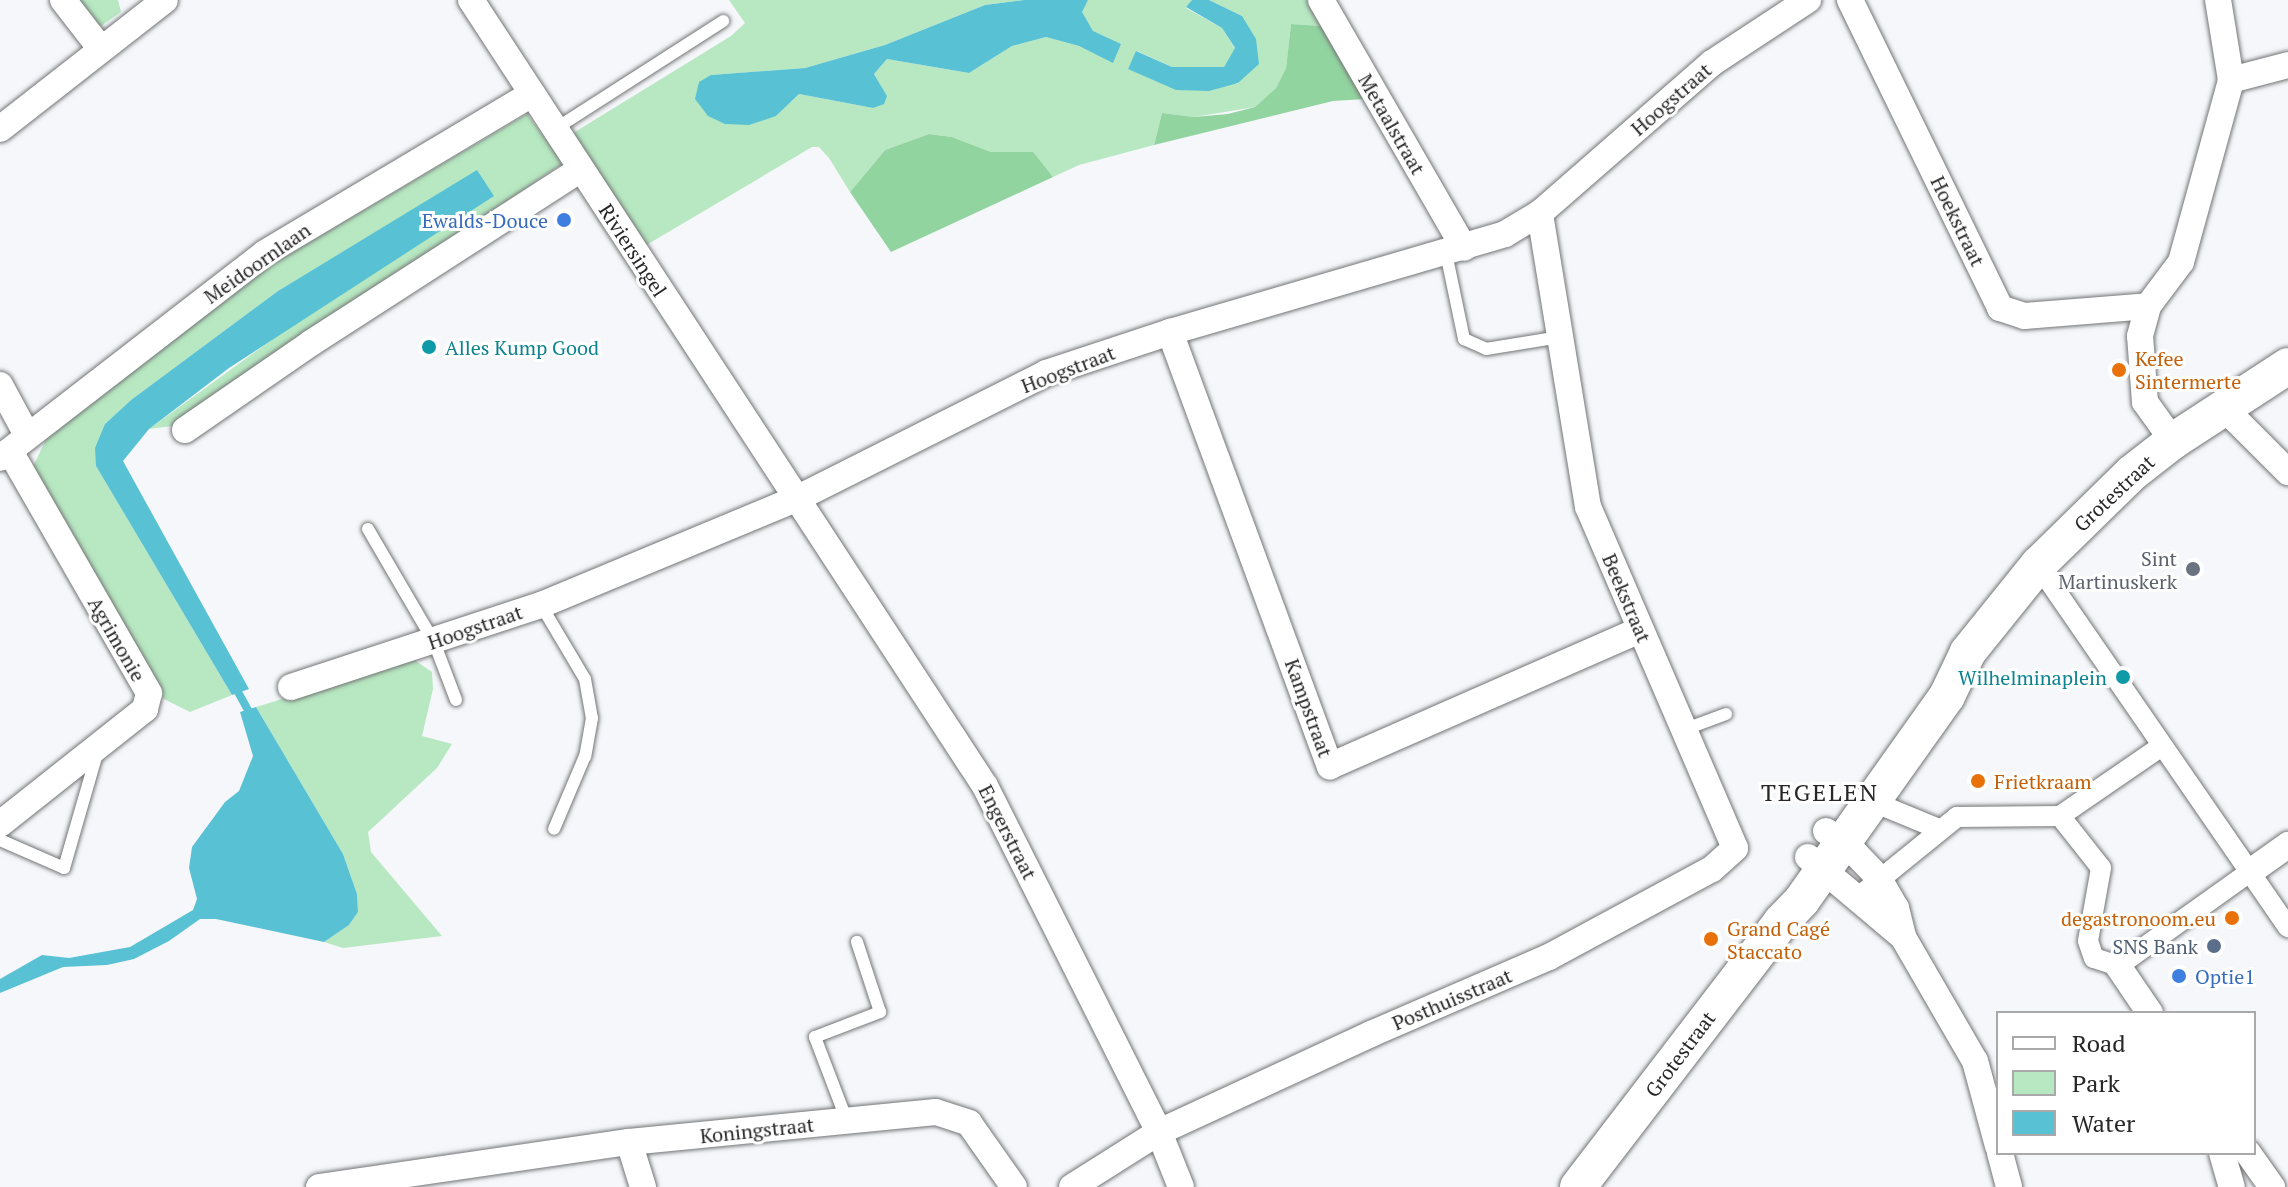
<!DOCTYPE html>
<html>
<head>
<meta charset="utf-8">
<style>
	body { margin:0 }
	#map { position:relative; width:2288px; height:1187px; overflow:hidden; background:#f5f7fa; font-family:"PT Serif",serif }
	div>[style] { position:absolute }
	[style*='--x'] { left:calc(var(--x)*1px); top:calc(var(--y)*1px); width:calc(var(--w)*1px); rotate:calc(var(--a)*1deg) }
	.green>* { inset:0; background:#b7e8c1 }
	.forest>* { inset:0; background:#92d4a0 }
	.water>* { inset:0; background:#59c1d4 }
	.stream>* { height:8px; margin:-4px; padding:0 4px; transform-origin:4px; border-radius:4px; background:#59c1d4 }
	.roads { filter:drop-shadow(0 0 2px #737476) drop-shadow(0 0 2px #737476) }
	.service>* { height:12px; margin:-6px; padding:0 6px; transform-origin:6px; border-radius:6px; background:#fff }
	.pedestrian>* { height:20px; margin:-10px; padding:0 10px; transform-origin:10px; border-radius:10px; background:#fff }
	.minor>* { height:26px; margin:-13px; padding:0 13px; transform-origin:13px; border-radius:13px; background:#fff }
	.secondary>* { height:36px; margin:-18px; padding:0 18px; transform-origin:18px; border-radius:18px; background:#fff }
	.dots>* { width:22px; height:22px; translate:-50% -50%; box-sizing:border-box; border:4px solid #fff; border-radius:50% }
	span { translate:-50% -50%; white-space:nowrap; text-align:center; line-height:1.15; -webkit-text-stroke:6px #fff; paint-order:stroke }
	.street-label { font-size:20px; color:#272728 }
	.shop-label { font-size:20px; color:#366cbe }
	.right { translate:-100% -50%; text-align:right }
	.left { translate:0 -50%; text-align:left }
	.culture-label { font-size:20px; color:#0d838f }
	.food-label { font-size:20px; color:#c56008 }
	.worship-label { font-size:20px; color:#5b616d }
	.service-label { font-size:20px; color:#4e5e75 }
	.quarter-label { font-size:24px; color:#272728; letter-spacing:2px }
	.legend { position:absolute; left:1996px; top:1011px; width:260px; height:144px; box-sizing:border-box; background:#fff; border:2px solid #a9a9a9; margin:0; padding:10px 14px; list-style:none; font-size:24px; color:#272728 }
	.legend li { display:flex; align-items:center; gap:16px; height:40px }
	.legend b { width:40px; border:2px solid #a9a9a9 }
</style>
</head>
<body>
<div id="map">
	<div class="green">
		<div style="clip-path:polygon(77px 0,118px 0,121px 12px,98px 28px)"></div>
		<div style="clip-path:polygon(729px 0,1024px 0,985px 5px,885px 45px,805px 68px,711px 75px,776px 116px,799px 94px,873px 108px,886px 95px,874px 74px,887px 59px,969px 73px,1012px 46px,1046px 37px,1079px 46px,1113px 62px,1081px 12px,1088px 0,1192px 0,1186px 8px,1222px 28px,1235px 49px,1224px 67px,1172px 67px,1137px 51px,1128px 69px,1238px 84px,1242px 16px,1209px 0,1309px 0,1323px 26px,1291px 24px,1286px 68px,1276px 88px,1255px 107px,1194px 117px,1162px 113px,1154px 145px,1079px 165px,1053px 177px,1032px 152px,991px 152px,952px 137px,929px 134px,885px 150px,850px 192px,829px 158px,819px 147px,812px 147px,643px 247px,570px 135px,731px 36px,745px 23px)"></div>
		<div style="clip-path:polygon(527px 114px,563px 163px,180px 425px,149px 429px,295px 323px,493px 196px,477px 171px,278px 291px,131px 400px,105px 424px,96px 466px,232px 695px,190px 712px,164px 699px,33px 467px,48px 435px,271px 265px)"></div>
		<div style="clip-path:polygon(413px 659px,432px 672px,433px 689px,422px 736px,452px 744px,437px 768px,368px 832px,371px 852px,442px 936px,343px 948px,324px 942px,349px 925px,358px 912px,357px 894px,343px 854px,256px 707px)"></div>
	</div>
	<div class="forest">
		<div style="clip-path:polygon(1291px 24px,1323px 26px,1365px 99px,1333px 101px,1154px 145px,1162px 113px,1194px 117px,1228px 114px,1255px 107px,1276px 88px,1286px 68px)"></div>
		<div style="clip-path:polygon(929px 134px,952px 137px,991px 152px,1033px 152px,1053px 177px,891px 252px,850px 192px,885px 150px)"></div>
	</div>
	<div class="water">
		<div style="clip-path:polygon(1024px 0,1088px 0,1082px 12px,1093px 31px,1121px 44px,1113px 63px,1079px 46px,1046px 37px,1012px 46px,969px 73px,887px 59px,874px 74px,887px 96px,884px 104px,873px 108px,799px 94px,776px 116px,749px 125px,725px 124px,708px 116px,695px 99px,699px 82px,711px 75px,805px 68px,885px 45px,985px 5px)"></div>
		<div style="clip-path:polygon(1192px 0,1209px 0,1242px 16px,1256px 39px,1259px 64px,1238px 83px,1209px 91px,1176px 90px,1128px 69px,1136px 51px,1172px 67px,1224px 67px,1235px 48px,1222px 28px,1186px 7px)"></div>
		<div style="clip-path:polygon(477px 170px,494px 196px,229px 368px,149px 429px,123px 461px,249px 689px,232px 695px,96px 466px,95px 448px,105px 424px,131px 400px,278px 291px)"></div>
		<div style="clip-path:polygon(256px 707px,343px 854px,357px 894px,358px 912px,349px 925px,324px 942px,216px 919px,200px 919px,169px 941px,134px 959px,107px 965px,63px 967px,0 993px,0 979px,42px 955px,69px 958px,130px 947px,193px 910px,197px 899px,189px 868px,192px 847px,225px 802px,239px 791px,253px 756px,240px 712px)"></div>
	</div>
	<div class="stream">
		<div style="--x:233;--y:683;--w:39;--a:61"></div>
	</div>
	<div class="roads">
		<div class="service">
			<div style="--x:555;--y:129;--w:200;--a:-32.7"></div>
			<div style="--x:1446;--y:253;--w:88;--a:78.2"></div>
			<div style="--x:1464;--y:339;--w:24;--a:24"></div>
			<div style="--x:1486;--y:349;--w:75;--a:-9.2"></div>
			<div style="--x:368;--y:529;--w:131;--a:59.7"></div>
			<div style="--x:434;--y:642;--w:62;--a:69.2"></div>
			<div style="--x:541;--y:605;--w:86;--a:59.3"></div>
			<div style="--x:585;--y:679;--w:40;--a:80"></div>
			<div style="--x:592;--y:718;--w:39;--a:100"></div>
			<div style="--x:585;--y:756;--w:79;--a:113"></div>
			<div style="--x:1683;--y:730;--w:46;--a:-20.4"></div>
			<div style="--x:0;--y:840;--w:70;--a:23.6"></div>
			<div style="--x:64;--y:868;--w:119;--a:-73.9"></div>
			<div style="--x:847;--y:1121;--w:90;--a:-110.9"></div>
			<div style="--x:815;--y:1037;--w:70;--a:-21"></div>
			<div style="--x:880;--y:1012;--w:74;--a:-108.2"></div>
		</div>
		<div class="pedestrian">
			<div style="--x:2038;--y:565;--w:440;--a:55.4"></div>
			<div style="--x:1888;--y:808;--w:57;--a:22.5"></div>
			<div style="--x:2060;--y:816;--w:124;--a:-34.5"></div>
			<div style="--x:1857;--y:898;--w:129;--a:-39"></div>
			<div style="--x:1957;--y:817;--w:103;--a:-0.6"></div>
			<div style="--x:2060;--y:816;--w:66;--a:51.7"></div>
			<div style="--x:2101;--y:868;--w:74;--a:100.1"></div>
			<div style="--x:2088;--y:941;--w:18;--a:71"></div>
			<div style="--x:2094;--y:958;--w:25;--a:18"></div>
			<div style="--x:2118;--y:966;--w:162;--a:-35.5"></div>
		</div>
		<div class="minor">
			<div style="--x:63;--y:0;--w:62;--a:52.2"></div>
			<div style="--x:471;--y:0;--w:939;--a:56.82"></div>
			<div style="--x:985;--y:786;--w:387;--a:63.3"></div>
			<div style="--x:1159;--y:1132;--w:59;--a:68.2"></div>
			<div style="--x:1321;--y:0;--w:286;--a:60"></div>
			<div style="--x:1850;--y:0;--w:343;--a:64"></div>
			<div style="--x:2000;--y:308;--w:26;--a:18"></div>
			<div style="--x:2025;--y:316;--w:123;--a:-4.6"></div>
			<div style="--x:2231;--y:80;--w:59;--a:-14.7"></div>
			<div style="--x:0;--y:129;--w:209;--a:-38"></div>
			<div style="--x:1170;--y:332;--w:463;--a:69.8"></div>
			<div style="--x:1330;--y:766;--w:339;--a:-23.7"></div>
			<div style="--x:0;--y:385;--w:57;--a:61.6"></div>
			<div style="--x:2224;--y:408;--w:91;--a:45"></div>
			<div style="--x:185;--y:430;--w:153;--a:-34.6"></div>
			<div style="--x:311;--y:343;--w:321;--a:-32.8"></div>
			<div style="--x:2173;--y:441;--w:48;--a:-125.7"></div>
			<div style="--x:2145;--y:402;--w:66;--a:-94.3"></div>
			<div style="--x:2140;--y:336;--w:31;--a:-75"></div>
			<div style="--x:2148;--y:306;--w:55;--a:-53.1"></div>
			<div style="--x:2181;--y:262;--w:189;--a:-74.6"></div>
			<div style="--x:2231;--y:80;--w:81;--a:-99.2"></div>
			<div style="--x:0;--y:458;--w:335;--a:-37.7"></div>
			<div style="--x:265;--y:253;--w:311;--a:-30.8"></div>
			<div style="--x:291;--y:687;--w:263;--a:-18.2"></div>
			<div style="--x:541;--y:605;--w:276;--a:-22.6"></div>
			<div style="--x:796;--y:499;--w:280;--a:-26.7"></div>
			<div style="--x:1046;--y:373;--w:131;--a:-18.3"></div>
			<div style="--x:1170;--y:332;--w:349;--a:-16.3"></div>
			<div style="--x:1505;--y:234;--w:41;--a:-31"></div>
			<div style="--x:1540;--y:213;--w:228;--a:-41.1"></div>
			<div style="--x:1712;--y:63;--w:115;--a:-33.3"></div>
			<div style="--x:0;--y:824;--w:185;--a:-38.4"></div>
			<div style="--x:145;--y:709;--w:16;--a:-76"></div>
			<div style="--x:149;--y:693;--w:279;--a:-119.9"></div>
			<div style="--x:1826;--y:831;--w:36;--a:37"></div>
			<div style="--x:1855;--y:853;--w:33;--a:46"></div>
			<div style="--x:1878;--y:877;--w:36;--a:60"></div>
			<div style="--x:1896;--y:908;--w:30;--a:76"></div>
			<div style="--x:1903;--y:937;--w:143;--a:59.9"></div>
			<div style="--x:1975;--y:1061;--w:88;--a:74.9"></div>
			<div style="--x:1808;--y:857;--w:124;--a:40.1"></div>
			<div style="--x:2250;--y:872;--w:47;--a:-35.4"></div>
			<div style="--x:2118;--y:966;--w:57;--a:55.8"></div>
			<div style="--x:629;--y:1142;--w:47;--a:72.7"></div>
			<div style="--x:2000;--y:1153;--w:35;--a:75"></div>
			<div style="--x:2222;--y:1153;--w:35;--a:74"></div>
			<div style="--x:2248;--y:1153;--w:42;--a:54.8"></div>
			<div style="--x:319;--y:1187;--w:313;--a:-8.3"></div>
			<div style="--x:629;--y:1142;--w:308;--a:-5.6"></div>
			<div style="--x:936;--y:1112;--w:35;--a:18"></div>
			<div style="--x:969;--y:1123;--w:78;--a:54.9"></div>
			<div style="--x:1072;--y:1187;--w:103;--a:-32.3"></div>
			<div style="--x:1159;--y:1132;--w:234;--a:-24.8"></div>
			<div style="--x:1371;--y:1034;--w:194;--a:-23.4"></div>
			<div style="--x:1549;--y:957;--w:185;--a:-28.4"></div>
			<div style="--x:1712;--y:869;--w:31;--a:-42"></div>
			<div style="--x:1735;--y:848;--w:371;--a:-113.3"></div>
			<div style="--x:1588;--y:507;--w:298;--a:-99.3"></div>
		</div>
		<div class="secondary">
			<div style="--x:1578;--y:1187;--w:334;--a:-52.5"></div>
			<div style="--x:1781;--y:922;--w:30;--a:-46"></div>
			<div style="--x:1802;--y:900;--w:250;--a:-54.6"></div>
			<div style="--x:1947;--y:696;--w:49;--a:-64.5"></div>
			<div style="--x:1968;--y:652;--w:112;--a:-51.2"></div>
			<div style="--x:2038;--y:565;--w:132;--a:-44.4"></div>
			<div style="--x:2132;--y:473;--w:52;--a:-38"></div>
			<div style="--x:2173;--y:441;--w:137;--a:-33.1"></div>
		</div>
	</div>
	<div class="dots">
		<div style="left:564px;top:220px;background:#3f7fe0"></div>
		<div style="left:429px;top:347px;background:#0f9aa8"></div>
		<div style="left:2119px;top:370px;background:#e8710a"></div>
		<div style="left:2193px;top:569px;background:#6b7280"></div>
		<div style="left:2123px;top:677px;background:#0f9aa8"></div>
		<div style="left:1978px;top:781px;background:#e8710a"></div>
		<div style="left:2232px;top:918px;background:#e8710a"></div>
		<div style="left:1711px;top:939px;background:#e8710a"></div>
		<div style="left:2214px;top:946px;background:#5c6f8a"></div>
		<div style="left:2179px;top:976px;background:#3f7fe0"></div>
	</div>
	<div class="street-label">
		<span style="left:1671px;top:99px;rotate:-41deg">Hoogstraat</span>
		<span style="left:1392px;top:124px;rotate:60deg">Metaalstraat</span>
		<span style="left:1958px;top:221px;rotate:64deg">Hoekstraat</span>
		<span style="left:633px;top:250px;rotate:57deg">Riviersingel</span>
		<span style="left:257px;top:263px;rotate:-35deg">Meidoornlaan</span>
		<span style="left:1068px;top:369px;rotate:-21deg">Hoogstraat</span>
		<span style="left:2114px;top:493px;rotate:-43deg">Grotestraat</span>
		<span style="left:1627px;top:598px;rotate:67deg">Beekstraat</span>
		<span style="left:475px;top:627px;rotate:-19deg">Hoogstraat</span>
		<span style="left:117px;top:639px;rotate:60deg">Agrimonie</span>
		<span style="left:1309px;top:708px;rotate:70deg">Kampstraat</span>
		<span style="left:1008px;top:832px;rotate:63deg">Engerstraat</span>
		<span style="left:1452px;top:999px;rotate:-23deg">Posthuisstraat</span>
		<span style="left:1680px;top:1054px;rotate:-53deg">Grotestraat</span>
		<span style="left:757px;top:1130px;rotate:-6deg">Koningstraat</span>
	</div>
	<div class="shop-label">
		<span class="right" style="left:548px;top:220px">Ewalds-Douce</span>
		<span class="left" style="left:2195px;top:976px">Optie1</span>
	</div>
	<div class="culture-label">
		<span class="left" style="left:445px;top:347px">Alles Kump Good</span>
		<span class="right" style="left:2107px;top:677px">Wilhelminaplein</span>
	</div>
	<div class="food-label">
		<span class="left" style="left:2135px;top:370px">Kefee<br>Sintermerte</span>
		<span class="left" style="left:1994px;top:781px">Frietkraam</span>
		<span class="right" style="left:2216px;top:918px">degastronoom.eu</span>
		<span class="left" style="left:1727px;top:940px">Grand Cagé<br>Staccato</span>
	</div>
	<div class="worship-label">
		<span class="right" style="left:2177px;top:570px">Sint<br>Martinuskerk</span>
	</div>
	<div class="service-label">
		<span class="right" style="left:2198px;top:946px">SNS Bank</span>
	</div>
	<div class="quarter-label">
		<span style="left:1820px;top:793px">TEGELEN</span>
	</div>
	<ul class="legend">
	<li><b style="height:10px;background:#fff"></b>Road</li>
	<li><b style="height:22px;background:#b7e8c1"></b>Park</li>
	<li><b style="height:22px;background:#59c1d4"></b>Water</li>
	</ul>
</div>
</body>
</html>
